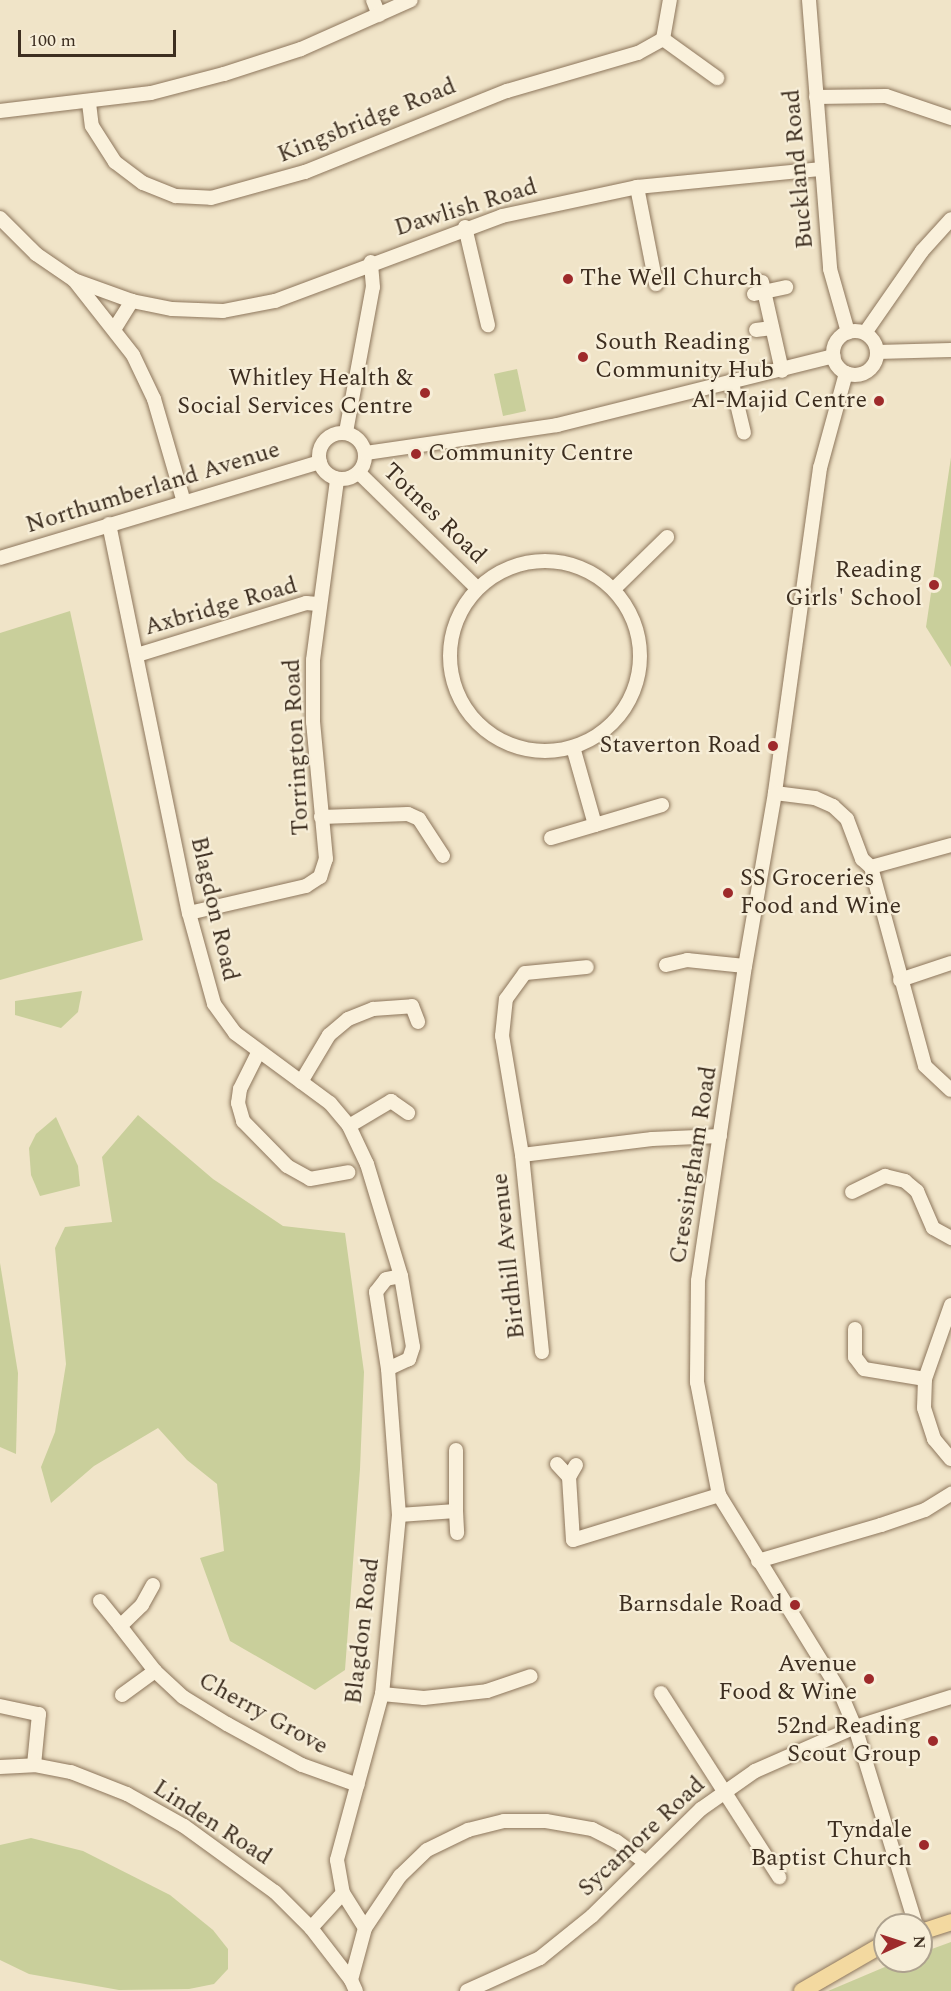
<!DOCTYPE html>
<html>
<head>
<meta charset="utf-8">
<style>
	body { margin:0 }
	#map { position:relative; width:951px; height:1991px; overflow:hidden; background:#f0e4c8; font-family:Spectral,serif }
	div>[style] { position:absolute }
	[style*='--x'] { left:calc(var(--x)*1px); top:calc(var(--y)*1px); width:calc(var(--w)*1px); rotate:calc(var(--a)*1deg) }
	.green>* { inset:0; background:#c9cf9b }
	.roads { filter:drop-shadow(0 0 2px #8d765c) drop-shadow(0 0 2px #8d765c) }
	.minor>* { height:14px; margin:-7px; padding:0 7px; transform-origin:7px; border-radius:7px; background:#faf1dc }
	.minor>.ring { margin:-7px; padding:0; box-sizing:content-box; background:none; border:14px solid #faf1dc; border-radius:50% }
	.major>* { height:16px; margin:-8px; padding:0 8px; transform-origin:8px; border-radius:8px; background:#f3d9a0 }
	.dots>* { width:16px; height:16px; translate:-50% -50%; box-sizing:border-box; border:3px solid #f7eed8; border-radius:50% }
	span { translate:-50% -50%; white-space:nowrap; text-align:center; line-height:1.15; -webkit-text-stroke:4.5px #f7eed8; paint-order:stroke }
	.street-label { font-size:24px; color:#3d2e20 }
	.poi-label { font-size:24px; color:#3d2e20 }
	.left { translate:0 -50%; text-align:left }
	.right { translate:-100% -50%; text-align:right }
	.north { position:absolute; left:873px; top:1913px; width:60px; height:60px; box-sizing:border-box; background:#f7eed8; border:2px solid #ada18e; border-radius:50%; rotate:87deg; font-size:16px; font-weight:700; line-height:24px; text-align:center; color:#3d2e20 }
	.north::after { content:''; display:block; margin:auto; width:21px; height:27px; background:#9e2a2b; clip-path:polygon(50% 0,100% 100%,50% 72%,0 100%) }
	.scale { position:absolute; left:18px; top:30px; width:158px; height:27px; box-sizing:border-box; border:3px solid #3d2e20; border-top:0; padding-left:8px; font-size:18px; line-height:21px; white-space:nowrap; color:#3d2e20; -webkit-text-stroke:4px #f7eed8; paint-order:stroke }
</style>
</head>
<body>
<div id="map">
	<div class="green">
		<div style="clip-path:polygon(517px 369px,526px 411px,503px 416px,494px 374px)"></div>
		<div style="clip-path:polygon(951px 457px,951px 667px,926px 627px)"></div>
		<div style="clip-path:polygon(70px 611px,143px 940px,0 980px,0 633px)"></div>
		<div style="clip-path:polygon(82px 991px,78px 1012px,61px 1028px,15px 1015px,15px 1001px)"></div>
		<div style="clip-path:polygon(138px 1115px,213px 1179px,283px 1226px,345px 1233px,364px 1372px,360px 1469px,345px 1670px,315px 1690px,230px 1641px,200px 1558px,224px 1551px,217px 1484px,187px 1460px,158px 1428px,94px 1466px,51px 1503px,41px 1467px,55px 1432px,66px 1364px,55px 1248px,65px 1227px,112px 1222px,102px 1157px)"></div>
		<div style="clip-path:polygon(56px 1117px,78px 1166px,80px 1186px,40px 1196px,31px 1175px,29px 1148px,36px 1134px)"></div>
		<div style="clip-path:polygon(0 1263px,18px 1373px,16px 1454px,0 1447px)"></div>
		<div style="clip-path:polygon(31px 1838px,83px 1851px,170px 1895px,213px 1930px,228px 1949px,228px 1969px,214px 1984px,189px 1989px,119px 1990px,29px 1974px,0 1960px,0 1845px)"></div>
		<div style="clip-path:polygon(951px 1942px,951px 1991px,828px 1991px,899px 1961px,921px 1961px,921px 1953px)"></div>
	</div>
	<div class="roads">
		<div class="minor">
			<div style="--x:373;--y:0;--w:16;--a:68"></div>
			<div style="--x:809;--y:0;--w:270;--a:85.5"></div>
			<div style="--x:830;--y:269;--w:66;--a:74.1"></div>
			<div style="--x:663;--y:39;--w:67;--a:35.8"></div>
			<div style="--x:816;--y:97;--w:70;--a:-0.8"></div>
			<div style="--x:886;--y:96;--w:69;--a:18.7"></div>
			<div style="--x:89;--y:103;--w:23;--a:83"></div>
			<div style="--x:92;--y:126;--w:43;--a:57.4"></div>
			<div style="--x:115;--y:162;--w:35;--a:37"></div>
			<div style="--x:143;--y:183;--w:35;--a:22"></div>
			<div style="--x:176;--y:196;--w:35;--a:3"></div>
			<div style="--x:211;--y:198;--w:98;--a:-15.5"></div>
			<div style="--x:305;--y:172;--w:218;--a:-21.9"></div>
			<div style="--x:507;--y:91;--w:136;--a:-16.2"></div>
			<div style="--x:638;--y:53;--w:29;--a:-29"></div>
			<div style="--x:663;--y:39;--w:40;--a:-80"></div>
			<div style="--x:0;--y:111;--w:152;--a:-6.8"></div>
			<div style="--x:151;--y:93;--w:75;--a:-14.6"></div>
			<div style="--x:224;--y:74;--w:81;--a:-18"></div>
			<div style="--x:301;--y:49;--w:120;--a:-24"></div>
			<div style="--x:637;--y:187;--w:99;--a:78.9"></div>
			<div style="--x:0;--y:218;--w:51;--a:45"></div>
			<div style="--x:36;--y:254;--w:46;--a:34.4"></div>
			<div style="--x:74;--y:280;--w:95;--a:51.8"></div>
			<div style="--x:133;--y:355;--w:49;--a:64.5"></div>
			<div style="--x:154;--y:399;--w:107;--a:73.8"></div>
			<div style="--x:465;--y:227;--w:101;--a:76.8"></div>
			<div style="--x:74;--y:280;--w:62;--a:19.9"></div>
			<div style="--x:132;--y:301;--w:41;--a:11.3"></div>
			<div style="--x:172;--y:309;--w:51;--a:2.2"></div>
			<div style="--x:223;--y:311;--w:53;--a:-10.9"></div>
			<div style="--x:275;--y:301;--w:242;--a:-20.5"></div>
			<div style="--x:502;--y:216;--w:138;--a:-12.1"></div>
			<div style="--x:637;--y:187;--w:186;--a:-5.6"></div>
			<div style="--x:762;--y:282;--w:91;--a:77.3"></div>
			<div style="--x:754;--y:294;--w:33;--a:-12"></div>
			<div style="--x:115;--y:328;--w:32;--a:-58"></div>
			<div style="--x:756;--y:330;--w:16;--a:-7"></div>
			<div class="ring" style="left:833px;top:331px;width:30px;height:30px"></div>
			<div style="--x:865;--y:333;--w:100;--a:-55.2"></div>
			<div style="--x:922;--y:251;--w:43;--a:-47.8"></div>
			<div style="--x:877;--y:352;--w:74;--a:-1.5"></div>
			<div style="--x:846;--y:373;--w:98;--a:105.3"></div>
			<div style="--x:820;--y:468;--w:328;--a:97.9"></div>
			<div style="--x:775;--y:793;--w:176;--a:99.8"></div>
			<div style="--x:745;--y:966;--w:318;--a:98.5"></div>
			<div style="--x:698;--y:1281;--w:101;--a:90.6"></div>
			<div style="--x:697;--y:1382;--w:115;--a:79"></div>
			<div style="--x:719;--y:1495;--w:231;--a:58.4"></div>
			<div style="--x:840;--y:1692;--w:38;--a:67"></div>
			<div style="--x:855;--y:1727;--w:207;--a:72.9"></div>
			<div style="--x:732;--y:383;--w:51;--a:76.5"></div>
			<div style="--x:346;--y:432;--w:147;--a:-79.5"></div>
			<div style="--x:373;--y:287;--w:25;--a:-95"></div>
			<div class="ring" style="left:319px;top:433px;width:32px;height:32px"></div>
			<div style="--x:366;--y:453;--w:193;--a:-8.3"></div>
			<div style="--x:557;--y:425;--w:285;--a:-14"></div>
			<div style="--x:359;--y:473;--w:165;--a:44.3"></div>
			<div style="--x:109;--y:524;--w:397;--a:78.4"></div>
			<div style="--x:189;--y:913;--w:94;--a:74.6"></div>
			<div style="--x:214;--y:1004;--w:36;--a:54"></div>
			<div style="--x:235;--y:1033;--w:118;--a:36.4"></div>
			<div style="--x:330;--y:1103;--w:30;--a:50"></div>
			<div style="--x:349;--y:1126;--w:42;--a:64.7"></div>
			<div style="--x:367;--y:1164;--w:117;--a:73.1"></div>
			<div style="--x:401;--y:1276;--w:72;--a:80.4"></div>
			<div style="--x:413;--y:1347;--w:13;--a:108"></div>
			<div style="--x:409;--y:1359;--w:23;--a:155"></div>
			<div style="--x:388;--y:1369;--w:146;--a:85.7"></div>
			<div style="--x:399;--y:1515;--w:180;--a:95.4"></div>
			<div style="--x:382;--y:1694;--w:172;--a:105.2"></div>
			<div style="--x:337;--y:1860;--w:34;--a:80"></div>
			<div style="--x:343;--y:1893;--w:41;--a:57.8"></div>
			<div style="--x:0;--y:558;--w:334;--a:-16.7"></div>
			<div class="ring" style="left:450px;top:561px;width:176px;height:176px"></div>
			<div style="--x:615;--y:588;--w:73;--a:-44.4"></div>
			<div style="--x:137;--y:655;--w:177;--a:-17.1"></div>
			<div style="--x:306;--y:603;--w:12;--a:5"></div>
			<div style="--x:573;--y:747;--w:81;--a:74.2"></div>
			<div style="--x:595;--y:825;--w:70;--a:-16.6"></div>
			<div style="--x:775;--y:793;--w:40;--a:7.1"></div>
			<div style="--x:815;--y:798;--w:20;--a:24"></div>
			<div style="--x:833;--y:806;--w:19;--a:43"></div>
			<div style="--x:847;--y:819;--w:43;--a:69.4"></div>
			<div style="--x:862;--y:859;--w:12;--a:42"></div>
			<div style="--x:871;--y:867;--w:206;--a:74.8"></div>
			<div style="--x:925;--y:1066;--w:35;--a:43"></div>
			<div style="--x:321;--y:817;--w:87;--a:-2"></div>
			<div style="--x:408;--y:814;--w:12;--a:24"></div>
			<div style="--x:419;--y:819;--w:44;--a:57"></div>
			<div style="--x:551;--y:838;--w:46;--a:-16.5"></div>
			<div style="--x:871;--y:867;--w:83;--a:-15.4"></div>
			<div style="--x:189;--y:913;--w:120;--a:-13"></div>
			<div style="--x:306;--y:886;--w:17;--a:-33"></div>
			<div style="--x:320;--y:877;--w:19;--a:-72"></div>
			<div style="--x:326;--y:859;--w:138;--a:-95.4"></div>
			<div style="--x:313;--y:722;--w:62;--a:-90"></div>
			<div style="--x:313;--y:660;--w:183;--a:-82.4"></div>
			<div style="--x:666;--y:965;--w:22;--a:-13"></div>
			<div style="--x:687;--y:960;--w:58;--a:5.9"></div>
			<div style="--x:900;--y:980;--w:54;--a:-18.4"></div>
			<div style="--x:258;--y:1053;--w:40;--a:116.6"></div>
			<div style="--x:240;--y:1089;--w:14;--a:98"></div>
			<div style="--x:238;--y:1103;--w:19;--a:74"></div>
			<div style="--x:243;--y:1121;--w:63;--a:45.6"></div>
			<div style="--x:287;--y:1166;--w:26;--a:29"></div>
			<div style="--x:310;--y:1179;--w:39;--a:-10"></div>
			<div style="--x:301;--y:1082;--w:55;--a:-59.2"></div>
			<div style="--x:329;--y:1035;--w:25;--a:-40"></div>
			<div style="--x:348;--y:1019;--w:27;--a:-22"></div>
			<div style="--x:373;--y:1009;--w:39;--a:-4"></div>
			<div style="--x:412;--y:1006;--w:17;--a:69"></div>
			<div style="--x:349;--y:1126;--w:49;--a:-30.8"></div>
			<div style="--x:391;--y:1101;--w:21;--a:35"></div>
			<div style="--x:522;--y:1155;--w:121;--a:-99.5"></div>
			<div style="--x:502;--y:1036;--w:37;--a:-84"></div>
			<div style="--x:506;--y:999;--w:32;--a:-54"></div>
			<div style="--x:525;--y:973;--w:62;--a:-5.5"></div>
			<div style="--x:852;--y:1192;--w:37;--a:-26"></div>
			<div style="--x:885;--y:1176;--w:21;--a:14"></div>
			<div style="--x:905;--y:1181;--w:16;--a:40"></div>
			<div style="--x:917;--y:1191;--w:40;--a:66.6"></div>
			<div style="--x:933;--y:1228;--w:21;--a:29"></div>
			<div style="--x:951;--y:1305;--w:78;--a:109.4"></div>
			<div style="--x:925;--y:1379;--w:29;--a:92"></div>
			<div style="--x:924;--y:1408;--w:33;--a:72"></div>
			<div style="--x:934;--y:1439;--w:26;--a:50"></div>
			<div style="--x:855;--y:1329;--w:28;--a:90"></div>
			<div style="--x:855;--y:1357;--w:15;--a:53"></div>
			<div style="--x:864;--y:1369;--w:62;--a:9.3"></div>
			<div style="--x:542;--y:1352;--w:198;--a:-95.8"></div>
			<div style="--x:522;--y:1155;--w:131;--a:-7"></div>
			<div style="--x:652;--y:1139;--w:68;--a:-2.5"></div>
			<div style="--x:388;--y:1369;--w:78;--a:-98.9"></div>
			<div style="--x:376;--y:1292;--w:16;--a:-52"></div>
			<div style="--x:386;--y:1279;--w:15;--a:-11"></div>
			<div style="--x:456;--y:1450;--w:61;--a:90"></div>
			<div style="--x:557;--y:1464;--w:18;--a:47"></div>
			<div style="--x:576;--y:1465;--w:14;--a:120"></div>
			<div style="--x:569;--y:1477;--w:63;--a:86.4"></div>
			<div style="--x:573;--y:1540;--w:153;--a:-17.1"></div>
			<div style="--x:399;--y:1515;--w:57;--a:-4"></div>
			<div style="--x:456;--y:1511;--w:22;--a:87"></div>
			<div style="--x:758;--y:1561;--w:128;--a:-16.3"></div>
			<div style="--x:881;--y:1525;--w:46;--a:-18.8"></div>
			<div style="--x:925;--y:1510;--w:31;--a:-32"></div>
			<div style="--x:153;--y:1585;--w:23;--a:119"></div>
			<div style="--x:142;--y:1605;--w:30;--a:136"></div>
			<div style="--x:120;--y:1626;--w:57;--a:52.1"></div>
			<div style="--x:155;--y:1671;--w:38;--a:43"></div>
			<div style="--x:183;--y:1697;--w:52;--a:31.5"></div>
			<div style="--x:227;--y:1724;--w:85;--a:28.7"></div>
			<div style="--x:302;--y:1765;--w:59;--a:19.7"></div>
			<div style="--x:100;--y:1601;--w:32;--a:51"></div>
			<div style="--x:661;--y:1693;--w:219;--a:57.3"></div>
			<div style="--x:382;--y:1694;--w:42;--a:5.4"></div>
			<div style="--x:424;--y:1698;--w:63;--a:-6.3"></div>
			<div style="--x:487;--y:1691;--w:46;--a:-18.8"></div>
			<div style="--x:122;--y:1695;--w:41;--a:-36"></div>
			<div style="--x:0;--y:1706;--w:40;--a:12"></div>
			<div style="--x:39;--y:1714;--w:51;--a:95.6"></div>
			<div style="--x:0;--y:1767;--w:34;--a:-3"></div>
			<div style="--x:34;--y:1765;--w:38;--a:11"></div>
			<div style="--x:71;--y:1772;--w:60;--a:21.4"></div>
			<div style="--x:127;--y:1794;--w:65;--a:29.3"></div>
			<div style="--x:184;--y:1826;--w:112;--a:36"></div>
			<div style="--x:275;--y:1892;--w:51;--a:45"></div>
			<div style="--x:311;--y:1928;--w:66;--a:52.4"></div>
			<div style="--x:351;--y:1980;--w:12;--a:66"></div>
			<div style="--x:311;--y:1928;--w:47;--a:-47.6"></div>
			<div style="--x:351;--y:1980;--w:54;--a:-74.9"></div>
			<div style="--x:365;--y:1928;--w:63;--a:-56.1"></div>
			<div style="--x:400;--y:1876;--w:37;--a:-44"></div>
			<div style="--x:427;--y:1850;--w:46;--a:-26"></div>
			<div style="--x:468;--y:1830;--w:37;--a:-14"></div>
			<div style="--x:504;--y:1821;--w:42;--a:0"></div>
			<div style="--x:546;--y:1821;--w:47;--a:9.9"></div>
			<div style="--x:592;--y:1829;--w:27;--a:27"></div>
			<div style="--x:616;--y:1841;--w:36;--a:36"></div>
			<div style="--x:467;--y:1991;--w:80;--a:-24.3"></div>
			<div style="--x:540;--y:1958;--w:67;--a:-38.9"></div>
			<div style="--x:592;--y:1916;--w:153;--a:-44.5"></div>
			<div style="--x:701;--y:1809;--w:66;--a:-35.1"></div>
			<div style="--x:755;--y:1771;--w:109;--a:-23.7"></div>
			<div style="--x:855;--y:1727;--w:101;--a:-17.4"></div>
		</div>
		<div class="major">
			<div style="--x:921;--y:1932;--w:32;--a:-18"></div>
			<div style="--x:802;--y:1991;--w:96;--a:-30"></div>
		</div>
	</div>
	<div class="dots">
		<div style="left:568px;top:279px;background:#9e2a2b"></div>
		<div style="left:583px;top:357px;background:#9e2a2b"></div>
		<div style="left:425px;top:393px;background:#9e2a2b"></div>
		<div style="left:879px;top:401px;background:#9e2a2b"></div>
		<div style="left:416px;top:454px;background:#9e2a2b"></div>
		<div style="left:934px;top:585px;background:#9e2a2b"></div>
		<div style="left:773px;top:746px;background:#9e2a2b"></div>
		<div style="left:728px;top:893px;background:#9e2a2b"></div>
		<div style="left:795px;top:1605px;background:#9e2a2b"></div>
		<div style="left:869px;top:1679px;background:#9e2a2b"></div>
		<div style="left:933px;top:1741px;background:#9e2a2b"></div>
		<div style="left:924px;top:1845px;background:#9e2a2b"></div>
	</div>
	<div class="street-label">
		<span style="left:367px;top:121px;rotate:-22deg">Kingsbridge Road</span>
		<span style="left:799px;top:169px;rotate:-95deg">Buckland Road</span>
		<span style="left:466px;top:208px;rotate:-17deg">Dawlish Road</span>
		<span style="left:153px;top:488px;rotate:-17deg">Northumberland Avenue</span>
		<span style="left:434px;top:514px;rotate:44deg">Totnes Road</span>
		<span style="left:221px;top:607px;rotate:-16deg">Axbridge Road</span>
		<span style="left:297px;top:747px;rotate:-93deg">Torrington Road</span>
		<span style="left:214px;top:909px;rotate:77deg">Blagdon Road</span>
		<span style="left:694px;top:1165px;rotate:-81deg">Cressingham Road</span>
		<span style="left:509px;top:1256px;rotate:-96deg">Birdhill Avenue</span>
		<span style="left:363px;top:1631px;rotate:-83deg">Blagdon Road</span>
		<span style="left:263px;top:1714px;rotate:29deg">Cherry Grove</span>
		<span style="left:212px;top:1823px;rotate:33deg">Linden Road</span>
		<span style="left:642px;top:1837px;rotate:-43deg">Sycamore Road</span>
	</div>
	<div class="poi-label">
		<span class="left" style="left:580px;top:279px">The Well Church</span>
		<span class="left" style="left:595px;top:357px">South Reading<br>Community Hub</span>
		<span class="right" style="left:413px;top:393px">Whitley Health &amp;<br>Social Services Centre</span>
		<span class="right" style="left:867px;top:401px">Al-Majid Centre</span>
		<span class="left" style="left:428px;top:454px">Community Centre</span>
		<span class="right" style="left:922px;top:585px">Reading<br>Girls' School</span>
		<span class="right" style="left:761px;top:746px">Staverton Road</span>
		<span class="left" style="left:740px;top:893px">SS Groceries<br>Food and Wine</span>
		<span class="right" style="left:783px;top:1605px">Barnsdale Road</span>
		<span class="right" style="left:857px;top:1679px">Avenue<br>Food &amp; Wine</span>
		<span class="right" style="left:921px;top:1741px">52nd Reading<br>Scout Group</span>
		<span class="right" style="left:912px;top:1845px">Tyndale<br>Baptist Church</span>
	</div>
	<div class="north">N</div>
	<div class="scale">100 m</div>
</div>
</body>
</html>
